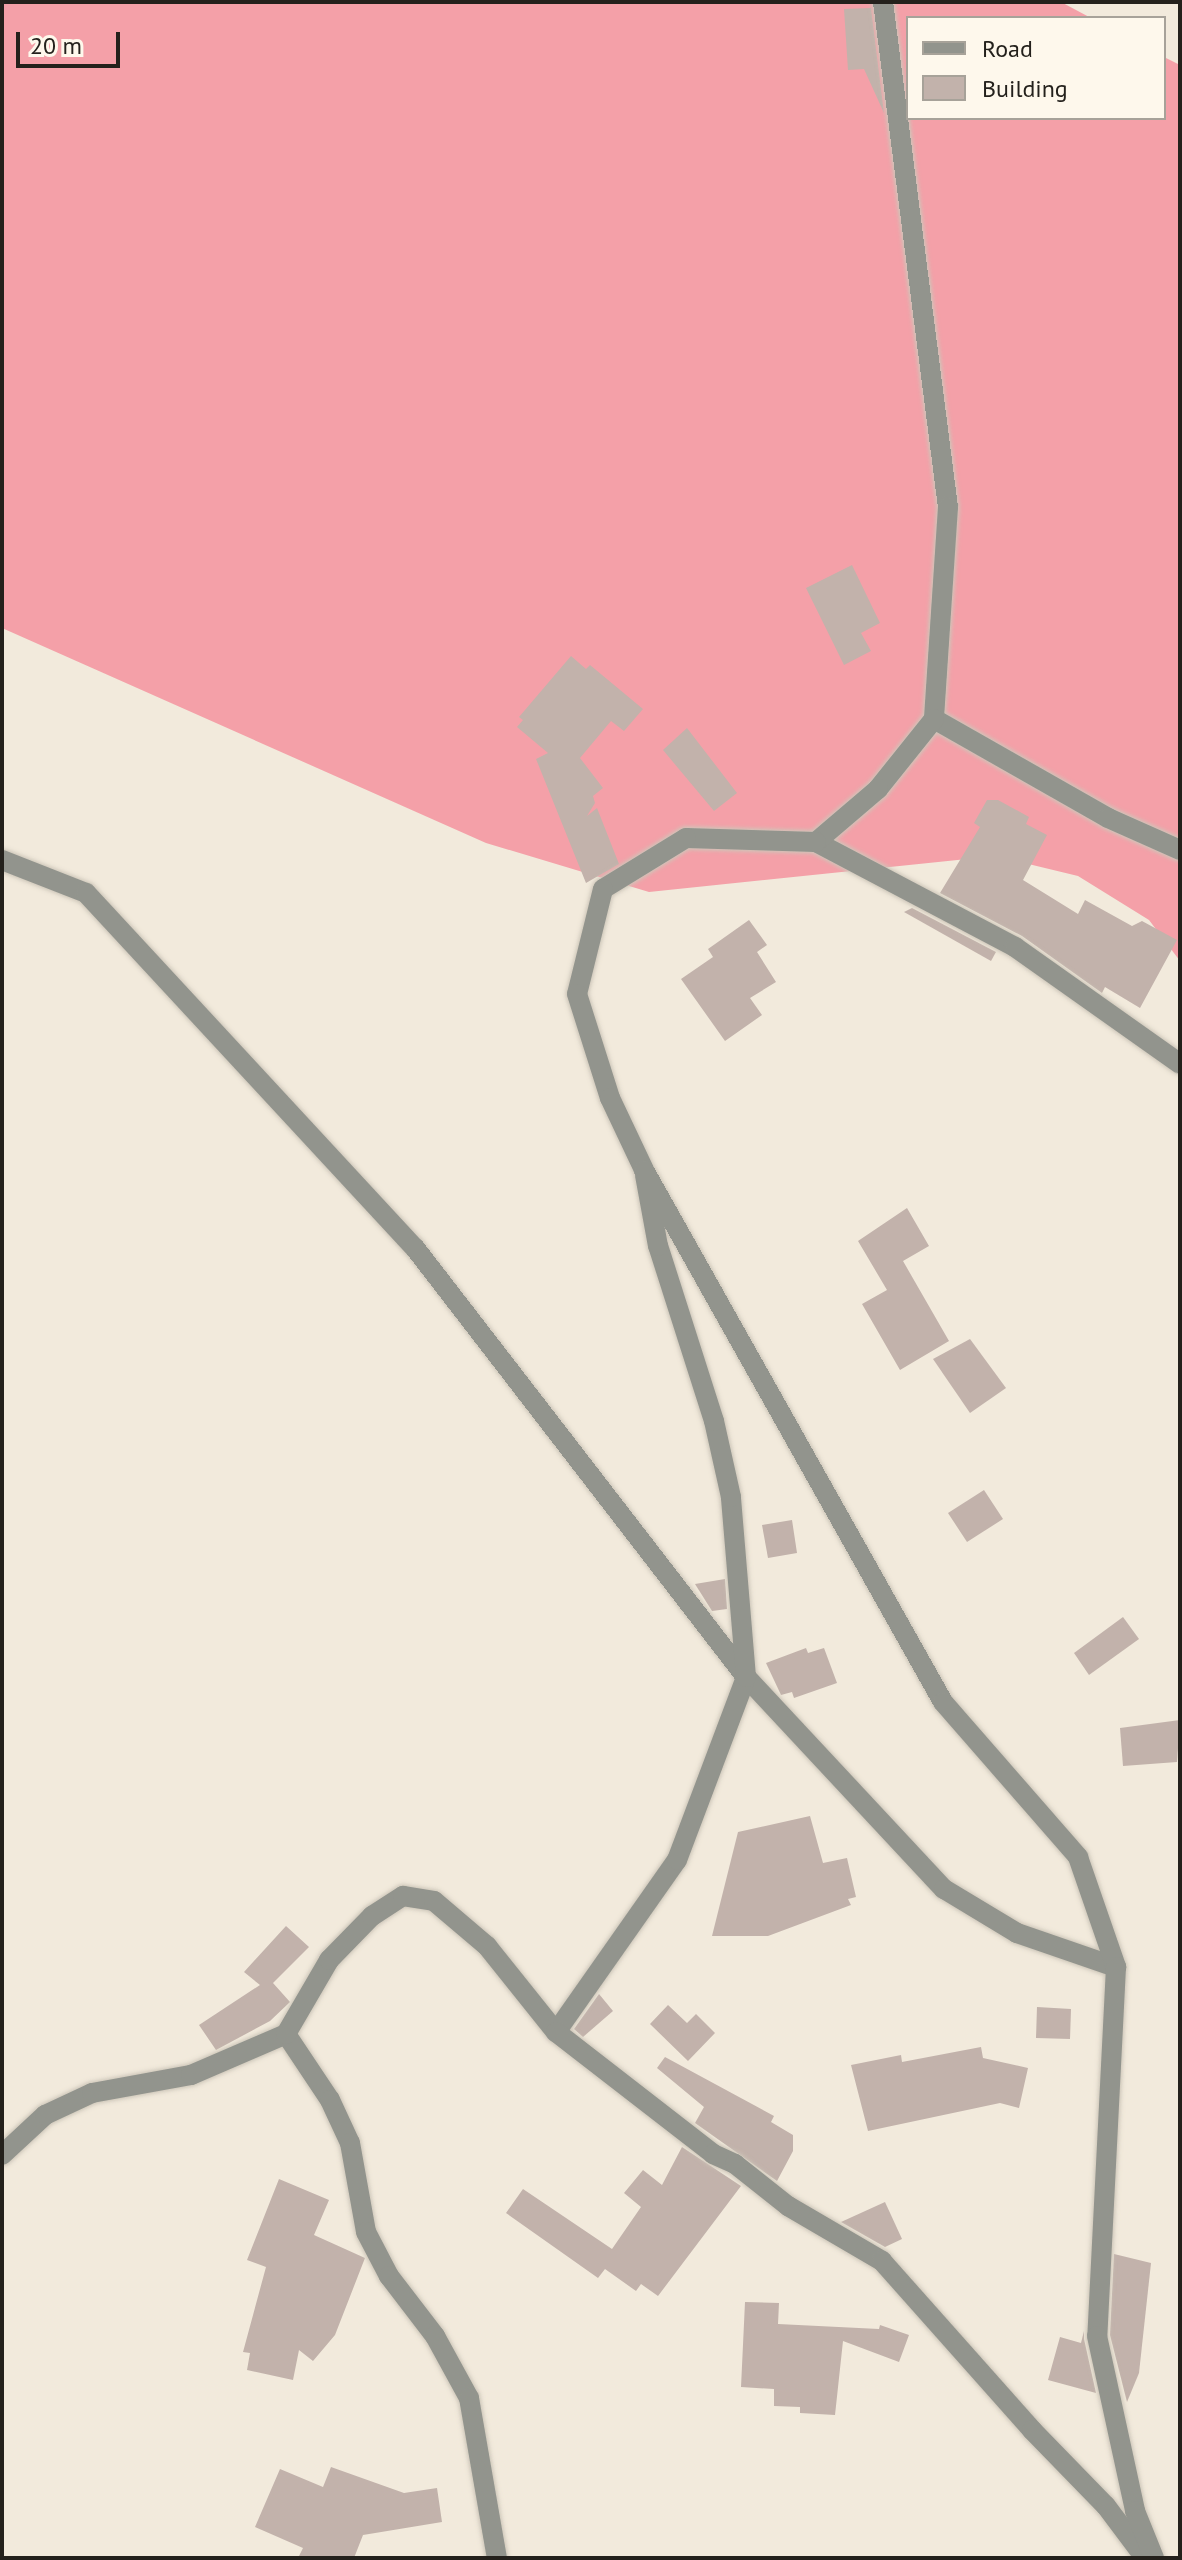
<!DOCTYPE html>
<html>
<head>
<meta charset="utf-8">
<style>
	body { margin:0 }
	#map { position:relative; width:1182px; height:2560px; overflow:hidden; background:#f2eadc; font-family:"PT Sans",sans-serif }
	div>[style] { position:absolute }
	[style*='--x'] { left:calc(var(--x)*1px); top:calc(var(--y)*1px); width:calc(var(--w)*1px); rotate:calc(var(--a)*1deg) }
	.forest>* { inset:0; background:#f4a0a8 }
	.building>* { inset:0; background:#c2b2ab }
	.roads { filter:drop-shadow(0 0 2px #cdc6b9) drop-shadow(0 0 2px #cdc6b9) }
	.minor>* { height:20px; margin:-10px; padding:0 10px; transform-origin:10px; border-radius:10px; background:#92948d }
	.tertiary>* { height:20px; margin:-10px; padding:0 10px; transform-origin:10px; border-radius:10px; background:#92948d }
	span { translate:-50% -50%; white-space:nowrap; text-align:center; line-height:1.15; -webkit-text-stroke:6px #fef8ec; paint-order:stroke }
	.frame { position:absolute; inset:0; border:4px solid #24211c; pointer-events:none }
	.legend { position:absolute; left:906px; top:16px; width:260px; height:104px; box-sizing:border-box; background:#fef8ec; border:2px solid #a7a299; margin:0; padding:10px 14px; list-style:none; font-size:24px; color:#24211c }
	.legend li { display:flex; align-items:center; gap:16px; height:40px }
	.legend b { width:40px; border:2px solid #a7a299 }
	.scale { position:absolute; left:16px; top:32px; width:104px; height:36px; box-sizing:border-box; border:4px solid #24211c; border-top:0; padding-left:10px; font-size:24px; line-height:28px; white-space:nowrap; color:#24211c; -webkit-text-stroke:6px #fef8ec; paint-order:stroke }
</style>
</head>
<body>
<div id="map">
	<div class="forest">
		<div style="clip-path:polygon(2px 2px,1061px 2px,1091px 18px,908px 18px,908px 118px,1164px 118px,1164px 57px,1180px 65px,1180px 961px,1149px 920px,1078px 876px,996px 856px,649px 892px,486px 843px,2px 628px)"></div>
	</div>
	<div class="building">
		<div style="clip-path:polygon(871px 8px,884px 113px,864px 69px,848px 70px,844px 9px)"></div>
		<div style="clip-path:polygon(852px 565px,880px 623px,861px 633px,871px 651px,844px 665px,806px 588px)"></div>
		<div style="clip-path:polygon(571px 656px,586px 669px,590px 665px,643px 709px,624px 731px,611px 721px,580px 758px,603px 788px,593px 796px,595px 803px,587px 816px,597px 808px,619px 864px,586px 883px,536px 759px,548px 753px,517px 727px,523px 720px,519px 717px)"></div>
		<div style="clip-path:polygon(687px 728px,737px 793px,714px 811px,663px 750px)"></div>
		<div style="clip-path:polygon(987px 800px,998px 800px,1029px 817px,1026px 824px,1047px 835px,1023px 880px,1078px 914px,1085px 900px,1132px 926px,1142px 921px,1177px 940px,1140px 1008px,1105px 987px,1102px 993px,1022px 936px,940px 893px,980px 827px,974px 823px)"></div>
		<div style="clip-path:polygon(912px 908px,996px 952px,991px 961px,904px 912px)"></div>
		<div style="clip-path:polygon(749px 920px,767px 945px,757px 952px,776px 982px,750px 998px,762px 1015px,725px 1041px,681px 979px,713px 957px,708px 949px)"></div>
		<div style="clip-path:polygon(907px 1208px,929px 1246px,903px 1261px,949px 1341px,900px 1370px,862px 1304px,887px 1290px,858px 1241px)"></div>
		<div style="clip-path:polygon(970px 1339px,1006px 1388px,970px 1413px,933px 1359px)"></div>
		<div style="clip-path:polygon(984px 1490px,1003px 1519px,967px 1542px,948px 1513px)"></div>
		<div style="clip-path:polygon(792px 1520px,797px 1553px,768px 1558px,762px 1525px)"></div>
		<div style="clip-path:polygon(725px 1579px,727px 1609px,712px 1611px,695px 1584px)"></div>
		<div style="clip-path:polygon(1123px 1617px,1139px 1639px,1089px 1675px,1074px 1653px)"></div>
		<div style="clip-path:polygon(806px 1648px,808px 1653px,824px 1648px,837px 1683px,794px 1698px,792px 1692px,781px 1695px,766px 1663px)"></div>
		<div style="clip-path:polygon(1180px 1720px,1177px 1762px,1123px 1766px,1120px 1728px)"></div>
		<div style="clip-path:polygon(810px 1816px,823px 1863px,847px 1858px,856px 1897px,848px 1899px,851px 1905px,768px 1936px,712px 1936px,738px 1832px)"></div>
		<div style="clip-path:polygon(286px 1926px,309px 1947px,273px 1983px,290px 2002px,270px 2021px,216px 2050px,199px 2025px,260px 1985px,244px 1972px)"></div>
		<div style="clip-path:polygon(599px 1994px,613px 2011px,583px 2037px,574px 2029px)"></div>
		<div style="clip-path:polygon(668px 2005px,687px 2023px,696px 2014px,715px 2033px,688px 2061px,650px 2024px)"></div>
		<div style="clip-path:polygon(1037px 2007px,1071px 2009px,1070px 2039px,1036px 2038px)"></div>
		<div style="clip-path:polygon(981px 2047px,983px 2058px,1028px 2068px,1019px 2108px,1000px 2103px,868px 2131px,851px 2065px,901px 2055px,902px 2062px)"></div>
		<div style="clip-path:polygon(665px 2057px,774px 2116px,771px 2122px,793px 2135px,793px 2151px,777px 2181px,695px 2123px,704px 2107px,657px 2068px)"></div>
		<div style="clip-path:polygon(682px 2147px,741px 2186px,658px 2296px,641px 2284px,636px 2291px,605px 2269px,598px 2278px,506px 2213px,523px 2189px,612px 2249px,641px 2207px,624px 2193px,643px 2170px,662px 2185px)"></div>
		<div style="clip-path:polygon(279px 2179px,329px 2200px,314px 2235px,365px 2258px,335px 2335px,313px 2361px,299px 2350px,293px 2380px,247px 2370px,250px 2353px,243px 2352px,266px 2267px,247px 2260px)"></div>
		<div style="clip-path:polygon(885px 2202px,902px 2239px,885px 2247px,841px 2222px)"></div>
		<div style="clip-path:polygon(1114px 2254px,1151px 2263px,1139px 2373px,1127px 2402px,1110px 2335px)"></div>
		<div style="clip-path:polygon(745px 2302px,779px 2303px,778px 2324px,879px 2329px,880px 2325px,909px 2335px,899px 2362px,843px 2341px,835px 2415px,800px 2413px,800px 2407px,774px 2406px,774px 2389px,741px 2387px)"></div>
		<div style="clip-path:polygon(1084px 2331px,1084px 2339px,1096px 2393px,1048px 2380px,1060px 2337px,1081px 2343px)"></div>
		<div style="clip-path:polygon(331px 2467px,404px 2493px,437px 2488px,442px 2522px,363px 2535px,354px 2558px,298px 2558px,303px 2548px,255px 2527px,280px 2469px,323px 2487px)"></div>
	</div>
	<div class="roads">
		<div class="minor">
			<div style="--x:934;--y:719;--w:200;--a:29.6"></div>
			<div style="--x:1108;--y:818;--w:79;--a:24"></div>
			<div style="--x:816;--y:842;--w:225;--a:27.8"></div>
			<div style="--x:1015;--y:947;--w:202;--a:35.3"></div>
			<div style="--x:2;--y:860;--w:90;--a:21.4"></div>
			<div style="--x:86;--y:893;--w:484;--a:47.2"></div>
			<div style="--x:415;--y:1248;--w:542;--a:52.35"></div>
			<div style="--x:746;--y:1677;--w:290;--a:47"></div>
			<div style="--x:944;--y:1889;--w:85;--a:31.1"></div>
			<div style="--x:1017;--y:1933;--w:105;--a:19"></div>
			<div style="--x:556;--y:2032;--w:210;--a:-54.9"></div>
			<div style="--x:677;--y:1860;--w:196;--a:-69.3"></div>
			<div style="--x:746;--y:1677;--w:181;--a:-94.8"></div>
			<div style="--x:731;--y:1497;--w:78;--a:-102.6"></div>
			<div style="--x:714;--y:1421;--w:184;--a:-107.7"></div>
			<div style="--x:658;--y:1246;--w:72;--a:-100.4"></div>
			<div style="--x:286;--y:2034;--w:79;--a:56.3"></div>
			<div style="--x:330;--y:2100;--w:47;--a:65.1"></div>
			<div style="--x:350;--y:2143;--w:90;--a:79.8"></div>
			<div style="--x:366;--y:2232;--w:50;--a:62.4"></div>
			<div style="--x:389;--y:2276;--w:76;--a:52.5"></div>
			<div style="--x:435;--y:2336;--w:71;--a:61.3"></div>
			<div style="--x:469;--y:2398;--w:162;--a:80.1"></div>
			<div style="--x:2;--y:2155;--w:59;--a:-42.9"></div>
			<div style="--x:45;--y:2115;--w:52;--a:-25.1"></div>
			<div style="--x:92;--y:2093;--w:101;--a:-10.3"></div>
			<div style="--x:191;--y:2075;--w:103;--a:-23.3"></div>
			<div style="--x:286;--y:2034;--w:86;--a:-59.8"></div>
			<div style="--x:329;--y:1960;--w:62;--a:-45.7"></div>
			<div style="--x:372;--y:1916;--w:37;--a:-33"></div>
			<div style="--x:403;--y:1896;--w:31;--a:9"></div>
			<div style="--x:434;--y:1901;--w:70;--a:40.3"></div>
			<div style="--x:487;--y:1946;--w:110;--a:51.3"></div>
			<div style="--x:556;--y:2032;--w:199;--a:37.8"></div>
			<div style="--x:713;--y:2154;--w:24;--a:24"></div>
			<div style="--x:735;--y:2164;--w:68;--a:38.4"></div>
			<div style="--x:788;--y:2206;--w:109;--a:30.3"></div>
			<div style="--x:882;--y:2261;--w:226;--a:48.4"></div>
			<div style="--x:1032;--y:2430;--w:106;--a:45.8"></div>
			<div style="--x:1106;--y:2506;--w:65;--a:53.1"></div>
		</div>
		<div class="tertiary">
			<div style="--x:883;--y:2;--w:509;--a:82.67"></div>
			<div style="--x:948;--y:507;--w:212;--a:93.8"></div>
			<div style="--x:934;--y:719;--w:90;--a:128.7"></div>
			<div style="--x:878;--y:789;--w:82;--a:139.5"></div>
			<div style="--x:816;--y:842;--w:130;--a:-178.2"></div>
			<div style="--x:686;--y:838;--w:97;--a:148.4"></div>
			<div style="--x:603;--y:889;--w:108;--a:103.9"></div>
			<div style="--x:577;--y:994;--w:109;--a:72.4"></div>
			<div style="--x:610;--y:1098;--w:80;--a:64.7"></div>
			<div style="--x:644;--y:1170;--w:610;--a:60.66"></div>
			<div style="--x:943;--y:1702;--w:206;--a:48.9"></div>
			<div style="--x:1078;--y:1857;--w:116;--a:70.9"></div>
			<div style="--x:1116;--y:1967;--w:369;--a:92.9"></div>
			<div style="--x:1097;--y:2336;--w:179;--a:77.7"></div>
			<div style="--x:1135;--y:2511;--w:51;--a:68"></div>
		</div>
	</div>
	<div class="frame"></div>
	<ul class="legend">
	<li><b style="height:10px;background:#92948d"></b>Road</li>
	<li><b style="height:22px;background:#c2b2ab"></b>Building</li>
	</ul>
	<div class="scale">20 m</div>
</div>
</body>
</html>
